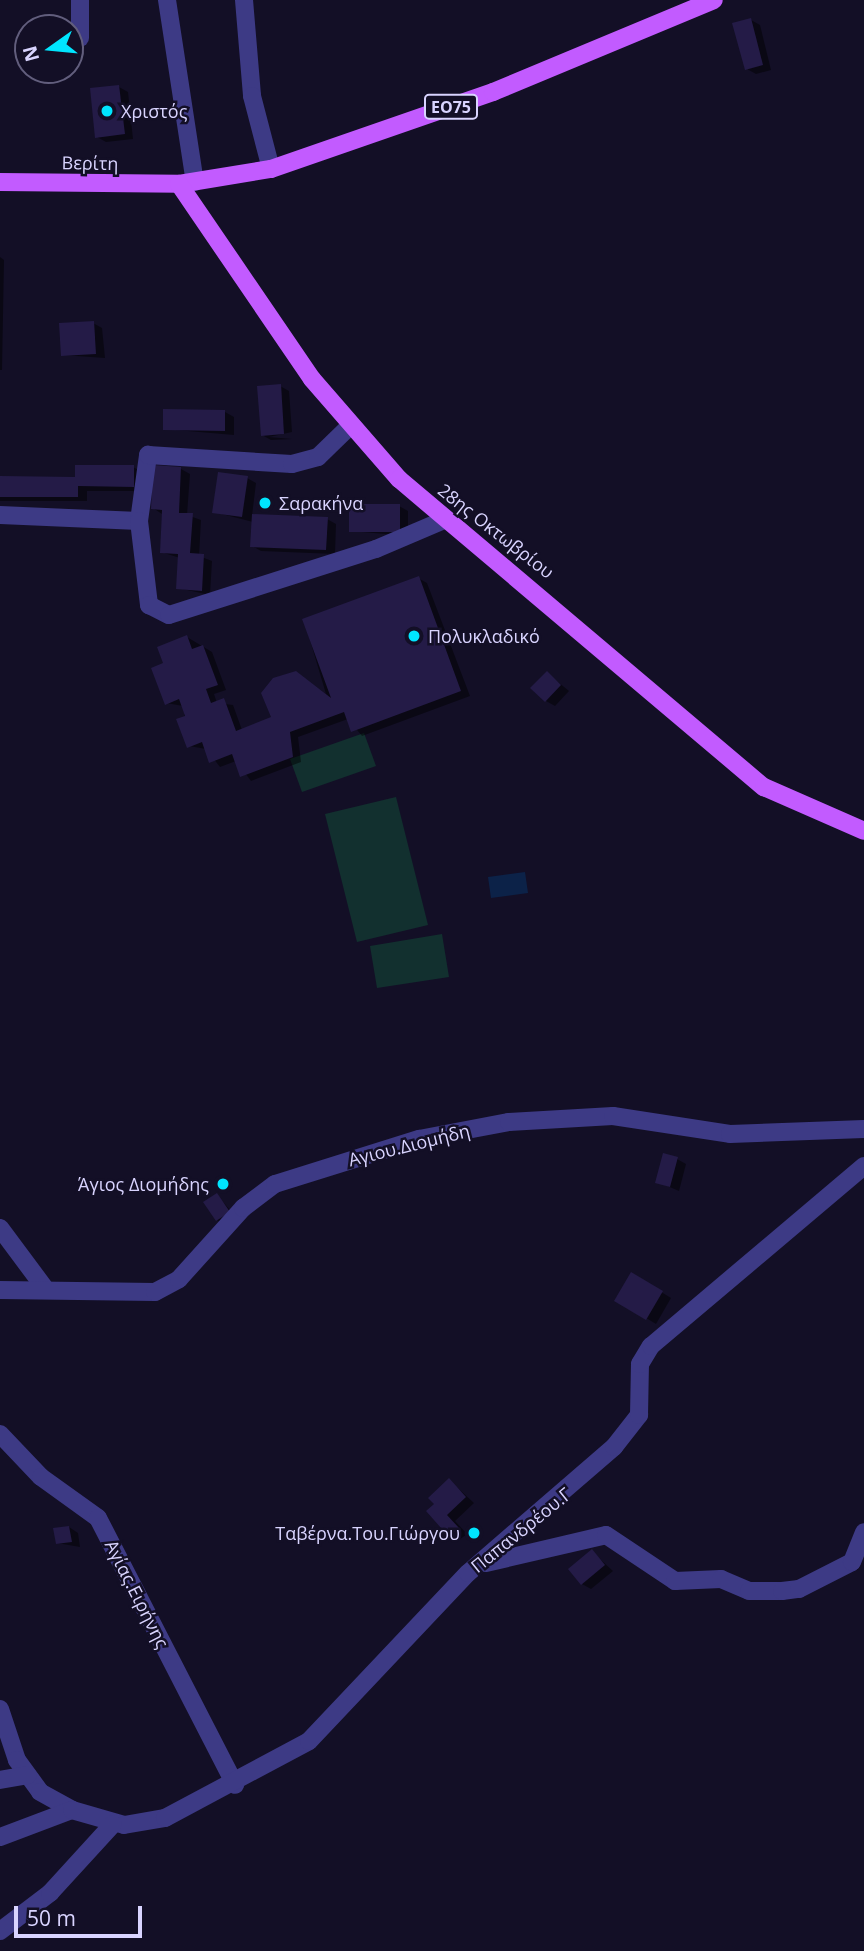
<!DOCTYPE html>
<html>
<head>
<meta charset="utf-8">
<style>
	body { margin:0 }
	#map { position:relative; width:864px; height:1951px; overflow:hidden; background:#130f26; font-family:"Open Sans",sans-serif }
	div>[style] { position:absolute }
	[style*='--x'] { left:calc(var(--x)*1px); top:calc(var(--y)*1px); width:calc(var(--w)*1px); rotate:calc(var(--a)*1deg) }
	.green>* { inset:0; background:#12302f }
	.water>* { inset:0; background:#0c2248 }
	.shadow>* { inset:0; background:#0007 }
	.building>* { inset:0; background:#241b47 }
	.minor>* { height:18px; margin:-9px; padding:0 9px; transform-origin:9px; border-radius:9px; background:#3d3a85 }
	.major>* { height:18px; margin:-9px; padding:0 9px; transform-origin:9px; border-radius:9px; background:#c25bff }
	.dots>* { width:19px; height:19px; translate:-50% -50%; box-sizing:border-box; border:4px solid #130f26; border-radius:50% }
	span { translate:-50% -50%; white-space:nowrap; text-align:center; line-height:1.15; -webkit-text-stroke:5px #130f26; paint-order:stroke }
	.shield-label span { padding:2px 5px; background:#130f26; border:2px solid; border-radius:5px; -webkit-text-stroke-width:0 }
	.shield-label { font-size:16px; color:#d9d4ff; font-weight:700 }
	.poi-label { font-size:18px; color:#d9d4ff }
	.left { translate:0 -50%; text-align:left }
	.right { translate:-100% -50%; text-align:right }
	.street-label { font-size:18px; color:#d9d4ff }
	.north { position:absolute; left:14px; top:14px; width:70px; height:70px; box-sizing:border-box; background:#130f26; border:2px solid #625e7d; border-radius:50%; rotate:255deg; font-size:19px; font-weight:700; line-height:28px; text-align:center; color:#d9d4ff }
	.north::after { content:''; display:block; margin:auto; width:24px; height:32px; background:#00e5ff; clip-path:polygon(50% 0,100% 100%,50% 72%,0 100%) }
	.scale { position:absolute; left:14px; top:1906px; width:128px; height:32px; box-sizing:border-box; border:4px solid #d9d4ff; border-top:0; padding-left:9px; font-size:21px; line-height:24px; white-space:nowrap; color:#d9d4ff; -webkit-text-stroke:5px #130f26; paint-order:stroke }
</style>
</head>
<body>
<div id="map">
	<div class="green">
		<div style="clip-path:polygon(364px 733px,376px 766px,302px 792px,290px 759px)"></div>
		<div style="clip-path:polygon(396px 797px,428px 925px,357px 942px,325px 814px)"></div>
		<div style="clip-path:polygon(442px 934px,449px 977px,377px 988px,370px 946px)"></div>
	</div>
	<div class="water">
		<div style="clip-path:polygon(525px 872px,528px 893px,491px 898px,488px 877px)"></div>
	</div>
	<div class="shadow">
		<div style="clip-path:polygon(751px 20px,760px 25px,771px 70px,756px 74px,747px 69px)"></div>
		<div style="clip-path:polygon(119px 87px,128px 92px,133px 139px,106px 142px,97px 137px)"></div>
		<div style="clip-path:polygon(0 257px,4px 260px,2px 370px,0 370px)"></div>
		<div style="clip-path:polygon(93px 323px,102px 328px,105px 358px,62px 355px)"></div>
		<div style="clip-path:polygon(280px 386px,289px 391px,292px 432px,269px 437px,292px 439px,271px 440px,262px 435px)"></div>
		<div style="clip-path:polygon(225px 412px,234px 417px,234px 435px,165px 429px)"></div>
		<div style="clip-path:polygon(133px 467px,142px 472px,142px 491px,87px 491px,87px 501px,0 501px,0 478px,77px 478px)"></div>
		<div style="clip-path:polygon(181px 469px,190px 474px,187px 515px,201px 520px,199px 556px,212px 561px,210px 595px,178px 588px,180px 558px,161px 552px,162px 514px,153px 508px)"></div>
		<div style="clip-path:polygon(247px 478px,256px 483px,252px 516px,327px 519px,336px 524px,335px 554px,261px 551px,252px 546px,253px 522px,214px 512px)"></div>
		<div style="clip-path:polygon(399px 506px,408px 511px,408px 536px,351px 531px)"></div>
		<div style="clip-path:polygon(418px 578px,427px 583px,470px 696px,362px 736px,348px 719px,298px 737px,301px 762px,251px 781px,236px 761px,220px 767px,206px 749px,189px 746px,183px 706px,166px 703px,165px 664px,187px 637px,212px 652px,226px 690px,214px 694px,217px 703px,233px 705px,242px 730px,273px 718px,296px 672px,326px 694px,304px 620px)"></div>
		<div style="clip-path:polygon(547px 673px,569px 691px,555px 706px,546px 701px)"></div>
		<div style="clip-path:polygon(677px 1159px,686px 1164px,679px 1191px,658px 1182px)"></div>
		<div style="clip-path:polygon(217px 1195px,237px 1218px,226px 1225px,217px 1220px)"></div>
		<div style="clip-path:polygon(632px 1274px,671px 1298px,656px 1324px,617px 1300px)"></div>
		<div style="clip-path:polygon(449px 1480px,474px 1503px,455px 1521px,467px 1534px,459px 1540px,437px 1504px)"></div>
		<div style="clip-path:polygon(69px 1527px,78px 1533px,80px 1547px,57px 1543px)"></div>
		<div style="clip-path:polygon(592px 1552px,613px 1571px,591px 1589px,582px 1584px)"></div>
	</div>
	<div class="building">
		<div style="clip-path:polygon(751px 18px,763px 65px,745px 70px,732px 23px)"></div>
		<div style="clip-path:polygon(119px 85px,125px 134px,95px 138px,90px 88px)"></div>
		<div style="clip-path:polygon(94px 321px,96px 354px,61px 356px,59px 323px)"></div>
		<div style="clip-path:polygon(281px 384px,284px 434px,261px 436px,257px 386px)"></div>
		<div style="clip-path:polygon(163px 409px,225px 410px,225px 431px,163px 430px)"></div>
		<div style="clip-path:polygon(75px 465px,134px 465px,134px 487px,78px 486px,78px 497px,0 497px,0 476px,75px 477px)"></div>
		<div style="clip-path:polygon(153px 465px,181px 467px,179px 513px,193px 513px,190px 553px,204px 554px,202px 591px,176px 589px,178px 554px,160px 553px,162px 510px,151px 509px)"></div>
		<div style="clip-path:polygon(218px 472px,248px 476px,242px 517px,212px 513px)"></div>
		<div style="clip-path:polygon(349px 504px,400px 504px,400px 532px,349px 532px)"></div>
		<div style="clip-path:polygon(252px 514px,328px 517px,326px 550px,250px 547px)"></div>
		<div style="clip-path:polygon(419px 576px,461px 691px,351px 732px,344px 712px,290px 732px,293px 757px,240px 777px,232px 754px,209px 763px,202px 742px,187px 748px,176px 719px,185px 716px,179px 699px,165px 705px,151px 668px,163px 663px,157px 647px,187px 635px,192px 649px,203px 645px,218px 685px,206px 689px,211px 703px,224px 698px,236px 731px,271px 717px,261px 693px,273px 678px,296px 671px,331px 698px,302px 619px)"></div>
		<div style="clip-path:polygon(547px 671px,561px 685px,545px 702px,530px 688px)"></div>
		<div style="clip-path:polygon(663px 1153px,678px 1157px,670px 1187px,655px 1183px)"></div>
		<div style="clip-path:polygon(217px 1193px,230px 1212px,216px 1221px,203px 1202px)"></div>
		<div style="clip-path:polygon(631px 1272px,663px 1291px,646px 1320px,614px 1301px)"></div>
		<div style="clip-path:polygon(449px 1478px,466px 1497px,447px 1515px,459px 1528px,449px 1537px,426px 1511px,434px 1504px,428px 1498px)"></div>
		<div style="clip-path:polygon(69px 1526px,72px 1542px,56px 1544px,53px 1528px)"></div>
		<div style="clip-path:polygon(592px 1549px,605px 1565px,581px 1585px,568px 1569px)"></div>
	</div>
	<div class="minor">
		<div style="--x:167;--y:0;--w:184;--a:81.3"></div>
		<div style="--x:244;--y:0;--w:96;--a:85.2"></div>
		<div style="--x:252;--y:96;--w:75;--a:75.4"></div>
		<div style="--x:80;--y:38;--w:38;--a:-90"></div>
		<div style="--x:0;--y:515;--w:139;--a:2.5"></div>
		<div style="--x:139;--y:521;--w:67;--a:-82.2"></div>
		<div style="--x:148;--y:455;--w:144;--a:3.6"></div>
		<div style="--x:292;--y:464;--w:27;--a:-15"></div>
		<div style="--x:318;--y:457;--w:43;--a:-44.1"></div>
		<div style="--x:139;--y:521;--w:85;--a:83.2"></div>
		<div style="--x:149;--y:605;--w:22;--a:27"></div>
		<div style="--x:169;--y:615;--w:217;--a:-17.7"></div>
		<div style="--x:376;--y:549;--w:74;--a:-23.1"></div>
		<div style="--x:0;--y:1228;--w:74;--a:53.3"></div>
		<div style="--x:0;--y:1290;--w:155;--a:0.7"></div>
		<div style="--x:155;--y:1292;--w:27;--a:-28"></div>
		<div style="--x:179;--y:1279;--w:96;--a:-48"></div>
		<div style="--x:243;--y:1208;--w:40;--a:-37"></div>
		<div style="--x:275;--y:1184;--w:151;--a:-17.4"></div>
		<div style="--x:419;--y:1139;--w:92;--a:-10.7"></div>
		<div style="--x:509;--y:1122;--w:104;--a:-3.3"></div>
		<div style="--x:613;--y:1116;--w:118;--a:8.7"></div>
		<div style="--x:730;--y:1134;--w:134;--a:-2.1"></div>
		<div style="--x:0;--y:1434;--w:59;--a:46.4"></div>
		<div style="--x:41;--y:1477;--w:70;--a:35.7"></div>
		<div style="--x:98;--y:1518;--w:300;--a:62.8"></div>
		<div style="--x:486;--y:1563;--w:123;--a:-13.1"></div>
		<div style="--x:606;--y:1535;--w:83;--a:33.7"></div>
		<div style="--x:675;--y:1581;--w:46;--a:-2.5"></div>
		<div style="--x:721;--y:1579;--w:30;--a:23"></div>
		<div style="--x:749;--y:1591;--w:33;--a:0"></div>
		<div style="--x:782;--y:1591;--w:17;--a:-7"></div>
		<div style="--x:799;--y:1589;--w:59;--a:-27"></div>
		<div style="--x:852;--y:1562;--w:32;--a:-68"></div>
		<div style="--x:0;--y:1709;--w:54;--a:71.6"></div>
		<div style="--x:17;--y:1760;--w:39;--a:54"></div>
		<div style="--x:40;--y:1792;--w:37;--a:29"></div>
		<div style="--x:0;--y:1780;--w:28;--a:-10"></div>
		<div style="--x:0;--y:1837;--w:77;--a:-20.6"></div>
		<div style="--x:72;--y:1810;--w:54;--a:16.1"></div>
		<div style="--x:124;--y:1825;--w:42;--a:-9.7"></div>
		<div style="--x:165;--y:1818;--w:163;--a:-28.1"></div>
		<div style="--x:309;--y:1741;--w:231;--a:-46.6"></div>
		<div style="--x:468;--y:1573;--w:193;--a:-40.8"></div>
		<div style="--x:614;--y:1447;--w:41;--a:-52"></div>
		<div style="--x:639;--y:1415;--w:51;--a:-88.9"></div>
		<div style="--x:640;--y:1364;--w:21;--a:-59"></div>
		<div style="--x:651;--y:1346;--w:279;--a:-40.2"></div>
		<div style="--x:0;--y:1931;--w:63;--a:-37.2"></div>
		<div style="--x:50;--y:1893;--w:93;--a:-47.6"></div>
	</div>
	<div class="major">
		<div style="--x:0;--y:182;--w:179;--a:0.6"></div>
		<div style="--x:179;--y:184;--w:93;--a:-9.3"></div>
		<div style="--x:271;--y:169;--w:235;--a:-19.1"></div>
		<div style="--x:493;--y:92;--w:239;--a:-22.6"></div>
		<div style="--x:179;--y:184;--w:236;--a:55.7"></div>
		<div style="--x:312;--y:379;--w:133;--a:49"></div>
		<div style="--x:399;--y:479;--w:478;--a:40.2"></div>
		<div style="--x:764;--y:787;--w:109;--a:23.7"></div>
	</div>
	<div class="dots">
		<div style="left:107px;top:111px;background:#00e5ff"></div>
		<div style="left:265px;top:503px;background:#00e5ff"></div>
		<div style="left:414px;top:636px;background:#00e5ff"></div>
		<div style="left:223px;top:1184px;background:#00e5ff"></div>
		<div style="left:474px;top:1533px;background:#00e5ff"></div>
	</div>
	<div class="shield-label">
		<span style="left:451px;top:107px">ΕΟ75</span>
	</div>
	<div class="poi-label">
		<span class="left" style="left:121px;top:111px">Χριστός</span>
		<span class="left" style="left:279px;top:503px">Σαρακήνα</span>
		<span class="left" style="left:428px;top:636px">Πολυκλαδικό</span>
		<span class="right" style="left:209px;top:1184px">Άγιος Διομήδης</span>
		<span class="right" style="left:460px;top:1533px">Ταβέρνα.Του.Γιώργου</span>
	</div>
	<div class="street-label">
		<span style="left:90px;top:163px;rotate:1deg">Βερίτη</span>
		<span style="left:496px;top:531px;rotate:38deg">28ης Οκτωβρίου</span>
		<span style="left:409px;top:1145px;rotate:-14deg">Αγιου.Διομήδη</span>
		<span style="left:521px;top:1530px;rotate:-39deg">Παπανδρέου.Γ</span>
		<span style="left:137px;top:1594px;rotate:63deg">Αγίας.Ειρήνης</span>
	</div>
	<div class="north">N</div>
	<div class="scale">50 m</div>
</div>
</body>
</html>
